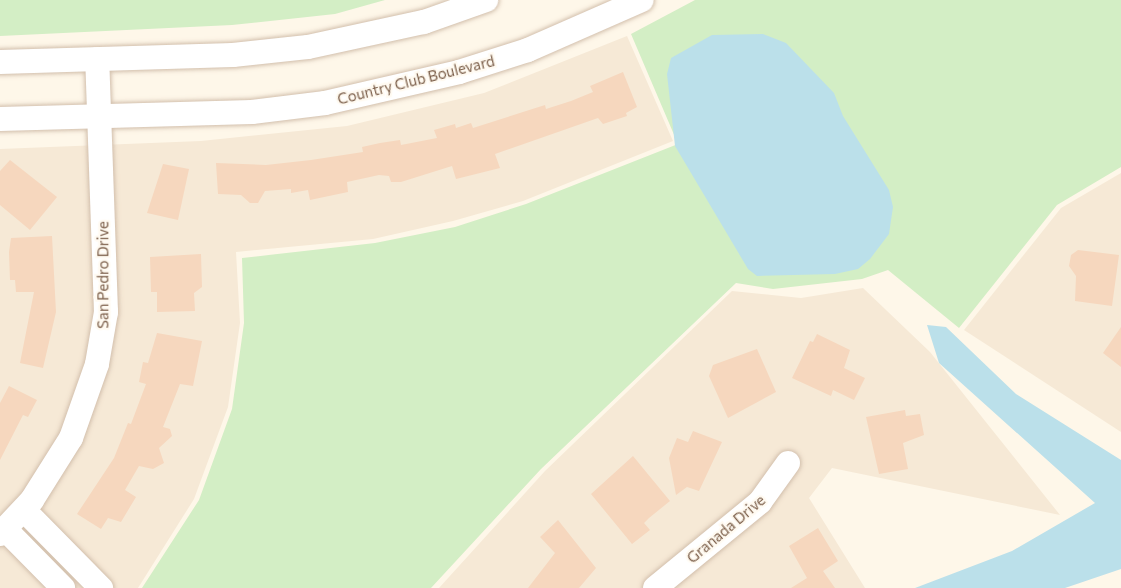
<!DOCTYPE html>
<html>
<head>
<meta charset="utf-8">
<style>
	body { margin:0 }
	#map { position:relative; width:1121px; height:588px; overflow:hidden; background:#fef7e9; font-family:Commissioner,sans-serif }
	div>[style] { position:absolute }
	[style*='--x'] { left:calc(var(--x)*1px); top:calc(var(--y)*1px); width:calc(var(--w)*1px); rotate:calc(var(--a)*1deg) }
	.residential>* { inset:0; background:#f6e9d6 }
	.green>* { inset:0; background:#d3eec5 }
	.water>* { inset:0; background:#bbe0ea }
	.building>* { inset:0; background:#f6d7be }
	.roads { filter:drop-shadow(0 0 2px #d2bfac) drop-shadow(0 0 2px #d2bfac) }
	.minor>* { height:24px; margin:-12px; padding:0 12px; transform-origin:12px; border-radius:12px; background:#fff }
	span { translate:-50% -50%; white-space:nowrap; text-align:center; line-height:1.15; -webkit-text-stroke:4.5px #fffaf1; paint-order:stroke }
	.street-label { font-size:15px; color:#7b5e49 }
</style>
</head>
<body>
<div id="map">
	<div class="residential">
		<div style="clip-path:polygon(627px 36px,673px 141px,523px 201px,453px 221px,373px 239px,236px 252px,240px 323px,228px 407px,194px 499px,138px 588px,0 588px,0 149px,201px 141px,347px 126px,484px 93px)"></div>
		<div style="clip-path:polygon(1121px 173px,1121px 432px,964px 330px,1061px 208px)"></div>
		<div style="clip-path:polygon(863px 288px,930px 352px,1060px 515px,832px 468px,809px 498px,865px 588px,439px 588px,545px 471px,732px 291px,801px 298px)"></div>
	</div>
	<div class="green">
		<div style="clip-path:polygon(0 0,385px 0,335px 14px,232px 25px,0 36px)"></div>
		<div style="clip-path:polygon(695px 0,1121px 0,1121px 167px,1057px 205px,959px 328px,888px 270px,862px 279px,773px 289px,736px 283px,541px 469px,431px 588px,142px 588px,199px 500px,232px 409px,244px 323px,242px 258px,375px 243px,455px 227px,526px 204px,678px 144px,631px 34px)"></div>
	</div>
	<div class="water">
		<div style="clip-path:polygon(763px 34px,786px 43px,834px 93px,843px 116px,889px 190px,893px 207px,889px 234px,870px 259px,858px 269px,835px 274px,757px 276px,748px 269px,675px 146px,667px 74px,671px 58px,712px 35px)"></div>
		<div style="clip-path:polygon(927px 325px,946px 327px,1016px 394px,1121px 460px,1121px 569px,1065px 588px,915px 588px,1012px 551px,1095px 503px,939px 363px)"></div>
	</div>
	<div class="building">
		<div style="clip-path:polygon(623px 72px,637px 107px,626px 113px,627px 116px,603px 124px,598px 118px,495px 154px,500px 168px,456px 179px,452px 166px,401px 182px,391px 182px,389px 176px,379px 175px,347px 182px,348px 192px,310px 200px,308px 190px,291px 193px,291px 189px,265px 191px,258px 203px,250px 203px,241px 195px,218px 194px,216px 163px,266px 165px,311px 160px,363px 152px,362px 147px,380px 143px,400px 140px,401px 145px,437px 138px,434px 130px,455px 124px,456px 128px,471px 123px,473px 128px,545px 105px,546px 109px,571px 101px,593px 92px,590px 86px)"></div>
		<div style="clip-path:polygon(10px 160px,57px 197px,30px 230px,0 205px,0 171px)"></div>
		<div style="clip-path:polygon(163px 164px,189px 169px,178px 220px,147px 213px)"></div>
		<div style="clip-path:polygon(52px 236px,56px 312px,43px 368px,20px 363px,34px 292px,16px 292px,15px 280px,10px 280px,9px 252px,11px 238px)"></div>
		<div style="clip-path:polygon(1078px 250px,1119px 255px,1112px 306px,1075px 301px,1076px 276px,1069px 266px,1071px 255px)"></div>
		<div style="clip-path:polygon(201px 254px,202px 287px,194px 293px,195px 311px,157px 312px,157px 292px,151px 292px,150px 257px)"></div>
		<div style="clip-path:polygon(1121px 327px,1121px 367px,1103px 353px)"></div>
		<div style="clip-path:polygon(157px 333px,202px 341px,193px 386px,180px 384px,163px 427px,170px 429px,172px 436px,159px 448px,164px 463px,153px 469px,139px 466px,125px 490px,136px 497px,121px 522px,108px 518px,101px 529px,77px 514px,114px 458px,128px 423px,131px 424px,146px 384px,139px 382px,143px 362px,148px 363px)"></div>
		<div style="clip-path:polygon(817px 334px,850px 350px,844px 368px,865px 378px,854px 400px,833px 390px,831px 396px,792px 378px,810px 341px,813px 342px)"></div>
		<div style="clip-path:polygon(757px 349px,776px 392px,728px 418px,709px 376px,713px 365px)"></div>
		<div style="clip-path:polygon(9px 386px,37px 400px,28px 417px,23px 415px,0 460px,0 403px)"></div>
		<div style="clip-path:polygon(905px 410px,906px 416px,920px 414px,924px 435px,903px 443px,908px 469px,879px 474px,866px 417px)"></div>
		<div style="clip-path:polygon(693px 431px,722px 442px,699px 491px,687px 487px,676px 495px,669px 458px,677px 438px,688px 442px)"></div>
		<div style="clip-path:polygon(633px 456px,670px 501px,649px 518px,644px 523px,650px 530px,632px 544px,591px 494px)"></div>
		<div style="clip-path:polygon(558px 520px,596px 568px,579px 588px,528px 588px,555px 553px,540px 537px)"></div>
		<div style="clip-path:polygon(818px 528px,838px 561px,823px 571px,835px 588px,791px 588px,807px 578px,789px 546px)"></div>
	</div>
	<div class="roads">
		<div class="minor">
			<div style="--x:0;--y:62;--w:233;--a:-1.7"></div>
			<div style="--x:233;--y:55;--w:75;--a:-6.1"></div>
			<div style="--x:308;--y:47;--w:119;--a:-12.2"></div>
			<div style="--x:424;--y:22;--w:66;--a:-19.5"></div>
			<div style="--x:0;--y:119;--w:252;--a:-1.6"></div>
			<div style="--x:252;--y:112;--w:74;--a:-7"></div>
			<div style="--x:325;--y:103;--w:138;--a:-13"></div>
			<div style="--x:459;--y:72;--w:72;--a:-17.7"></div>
			<div style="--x:528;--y:50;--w:124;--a:-23.7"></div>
			<div style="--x:24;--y:510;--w:110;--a:45.4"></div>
			<div style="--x:5;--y:529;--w:83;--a:45.5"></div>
			<div style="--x:0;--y:534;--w:47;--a:-46.7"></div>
			<div style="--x:32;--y:500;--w:73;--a:-57.8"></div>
			<div style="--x:71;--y:438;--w:78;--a:-70.6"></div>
			<div style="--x:97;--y:364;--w:53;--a:-80.2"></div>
			<div style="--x:106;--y:312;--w:253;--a:-92"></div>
			<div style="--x:655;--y:588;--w:136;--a:-39.3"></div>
			<div style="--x:760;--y:502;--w:48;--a:-54.3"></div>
		</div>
	</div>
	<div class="street-label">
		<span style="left:416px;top:80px;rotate:-14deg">Country Club Boulevard</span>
		<span style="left:103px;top:275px;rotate:-90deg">San Pedro Drive</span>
		<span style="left:726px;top:529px;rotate:-40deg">Granada Drive</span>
	</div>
</div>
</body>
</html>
